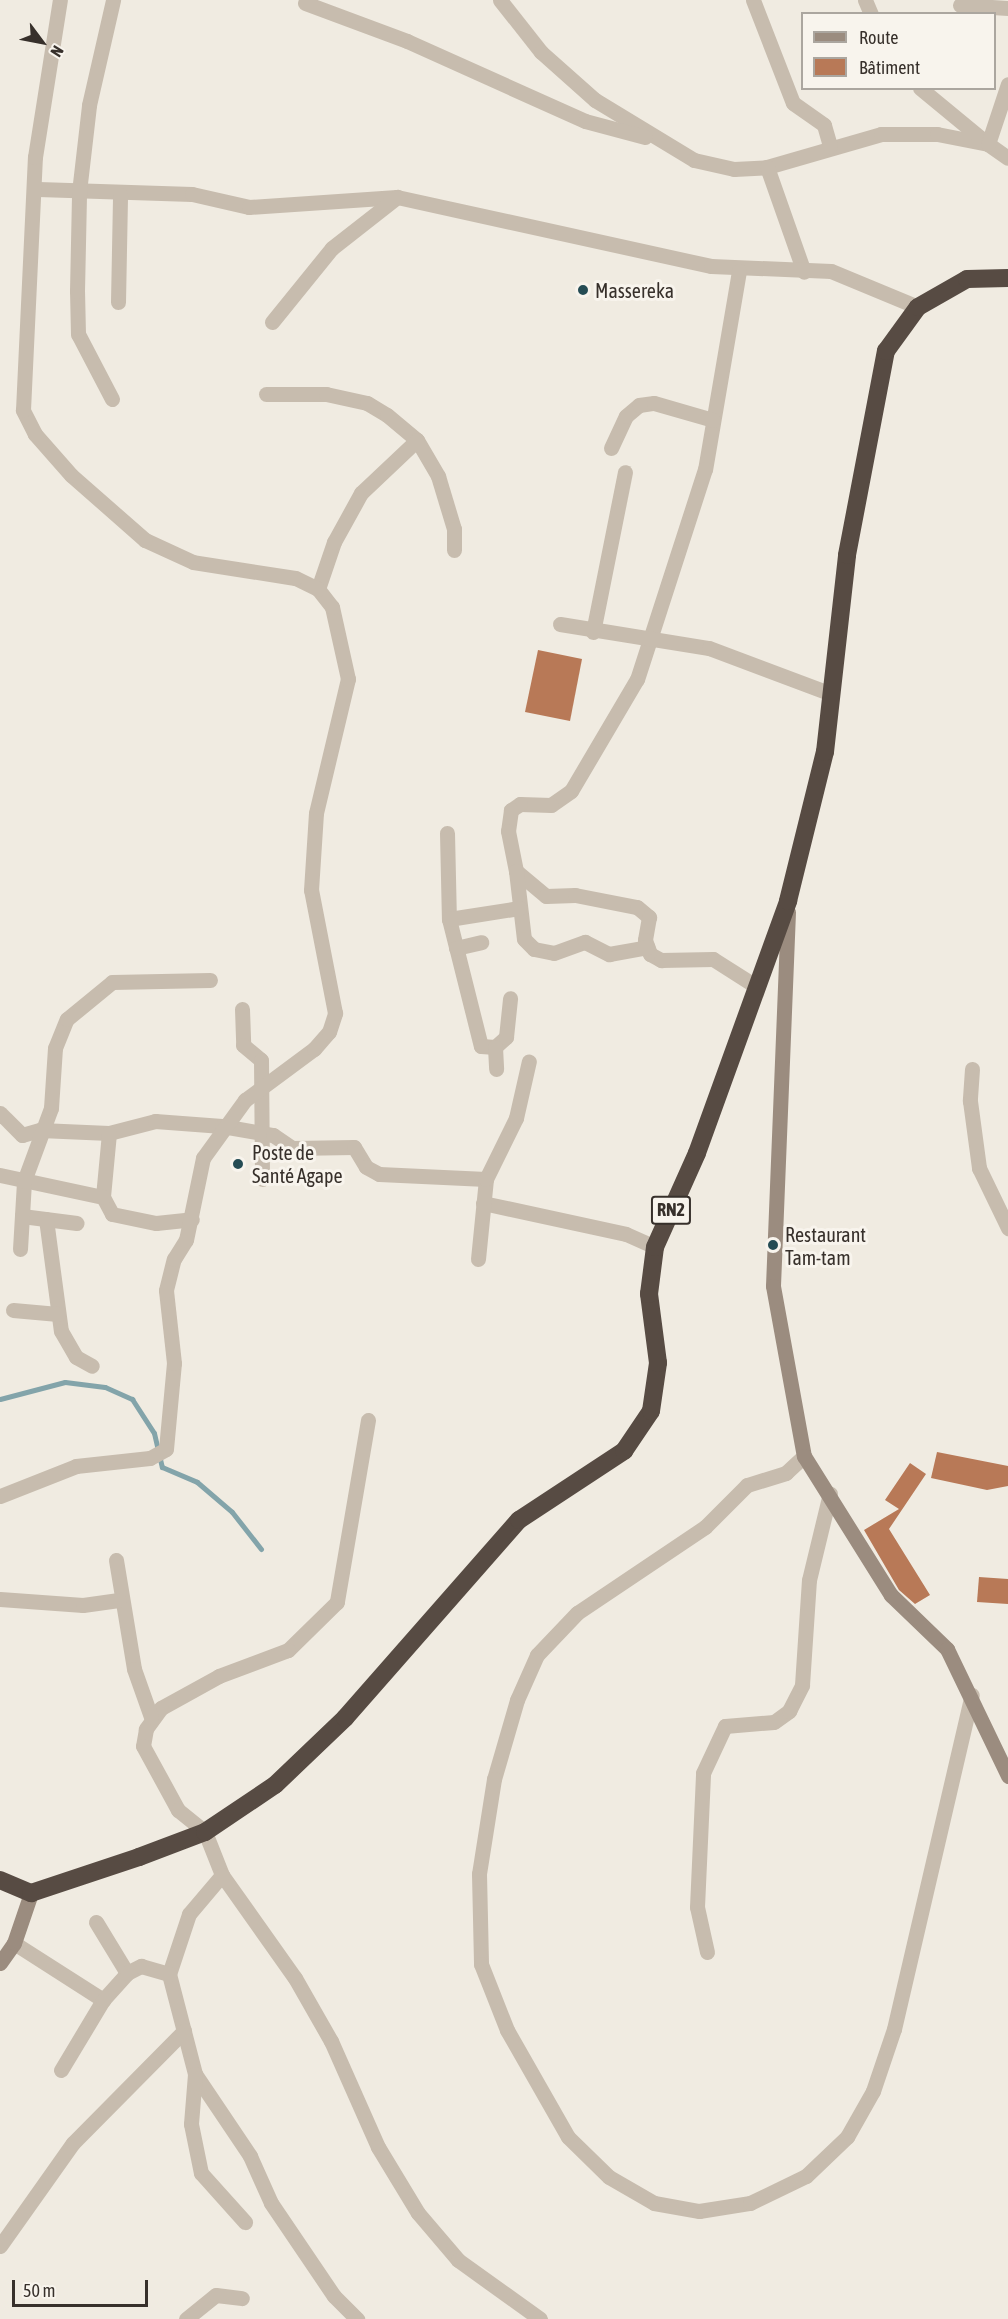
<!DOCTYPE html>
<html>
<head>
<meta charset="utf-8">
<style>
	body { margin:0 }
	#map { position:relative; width:1008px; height:2319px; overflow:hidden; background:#f0ebe1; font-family:"Asap Condensed",sans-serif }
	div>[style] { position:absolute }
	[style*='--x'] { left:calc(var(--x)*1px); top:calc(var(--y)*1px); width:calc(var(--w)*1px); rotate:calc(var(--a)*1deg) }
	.stream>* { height:5px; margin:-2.5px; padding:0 2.5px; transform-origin:2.5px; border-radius:2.5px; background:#83a4aa }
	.building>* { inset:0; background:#b87957 }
	.street>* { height:15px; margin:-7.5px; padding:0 7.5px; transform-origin:7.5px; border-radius:7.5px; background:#c7bcae }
	.secondary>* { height:15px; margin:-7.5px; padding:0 7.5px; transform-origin:7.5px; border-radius:7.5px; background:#9b8c7f }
	.highway>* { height:18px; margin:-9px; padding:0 9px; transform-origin:9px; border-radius:9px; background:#574b43 }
	.dots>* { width:16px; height:16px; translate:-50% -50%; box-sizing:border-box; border:3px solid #f8f4ed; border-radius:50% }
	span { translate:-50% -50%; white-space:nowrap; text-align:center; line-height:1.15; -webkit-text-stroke:6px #f8f4ed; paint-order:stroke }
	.shield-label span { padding:2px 4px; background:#f8f4ed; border:2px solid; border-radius:4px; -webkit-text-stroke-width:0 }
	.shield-label { font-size:18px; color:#37302b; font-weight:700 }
	.poi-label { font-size:20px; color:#37302b }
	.left { translate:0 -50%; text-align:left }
	.legend { position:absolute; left:801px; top:12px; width:195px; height:78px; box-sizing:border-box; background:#f8f4ed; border:2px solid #aba69f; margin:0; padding:8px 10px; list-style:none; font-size:18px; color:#37302b }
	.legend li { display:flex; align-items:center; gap:12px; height:30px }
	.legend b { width:30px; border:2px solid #aba69f }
	.north { position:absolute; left:12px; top:12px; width:60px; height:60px; -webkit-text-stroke:4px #f8f4ed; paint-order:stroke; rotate:122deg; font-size:16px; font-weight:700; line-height:24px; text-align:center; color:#37302b }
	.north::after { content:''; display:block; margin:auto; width:21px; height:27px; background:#37302b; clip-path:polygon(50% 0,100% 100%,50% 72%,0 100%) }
	.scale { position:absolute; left:12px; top:2280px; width:136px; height:27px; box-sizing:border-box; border:3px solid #37302b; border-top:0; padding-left:8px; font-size:18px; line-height:21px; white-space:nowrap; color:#37302b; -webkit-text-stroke:4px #f8f4ed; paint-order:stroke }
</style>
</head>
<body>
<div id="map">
	<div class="stream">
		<div style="--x:0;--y:1399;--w:67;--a:-14.7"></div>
		<div style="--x:65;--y:1382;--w:40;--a:7.1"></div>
		<div style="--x:105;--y:1387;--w:30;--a:24"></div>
		<div style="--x:132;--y:1399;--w:40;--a:57.1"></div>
		<div style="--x:154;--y:1433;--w:35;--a:77"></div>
		<div style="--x:162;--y:1467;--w:38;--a:23"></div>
		<div style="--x:197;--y:1482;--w:46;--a:40.6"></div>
		<div style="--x:232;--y:1512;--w:47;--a:51.9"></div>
	</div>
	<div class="building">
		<div style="clip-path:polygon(538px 650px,582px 659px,570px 721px,525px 712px)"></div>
		<div style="clip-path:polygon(937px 1452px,1008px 1466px,1008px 1486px,987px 1490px,931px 1478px)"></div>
		<div style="clip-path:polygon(910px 1463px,926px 1474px,889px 1529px,930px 1595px,915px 1604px,899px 1590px,864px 1530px,899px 1509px,885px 1500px)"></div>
		<div style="clip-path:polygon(979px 1577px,1008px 1579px,1008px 1604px,977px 1602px)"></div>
	</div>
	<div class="street">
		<div style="--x:500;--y:0;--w:66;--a:51.7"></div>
		<div style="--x:541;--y:52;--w:72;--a:41.6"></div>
		<div style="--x:595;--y:100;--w:116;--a:31.2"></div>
		<div style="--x:694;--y:160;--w:41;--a:12.7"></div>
		<div style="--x:734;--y:169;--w:33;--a:-3"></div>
		<div style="--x:767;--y:167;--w:119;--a:-16.1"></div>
		<div style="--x:881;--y:134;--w:56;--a:0"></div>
		<div style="--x:937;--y:134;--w:52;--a:11.1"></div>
		<div style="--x:988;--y:144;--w:24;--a:35"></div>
		<div style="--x:753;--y:0;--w:110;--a:68.8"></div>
		<div style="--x:793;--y:103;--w:38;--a:35"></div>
		<div style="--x:824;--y:125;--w:22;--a:74"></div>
		<div style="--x:865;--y:0;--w:15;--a:67"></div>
		<div style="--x:305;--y:3;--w:109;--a:20.4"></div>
		<div style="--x:407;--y:41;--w:195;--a:24.2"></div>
		<div style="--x:585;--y:121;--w:62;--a:14.9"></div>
		<div style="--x:960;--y:5;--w:48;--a:3.6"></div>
		<div style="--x:920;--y:88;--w:88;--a:39.5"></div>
		<div style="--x:988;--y:144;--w:63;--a:-71.6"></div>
		<div style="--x:767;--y:167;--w:111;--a:70.6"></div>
		<div style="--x:38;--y:189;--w:154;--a:1.9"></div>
		<div style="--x:192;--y:194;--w:58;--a:12.8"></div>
		<div style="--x:249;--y:207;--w:148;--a:-3.9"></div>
		<div style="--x:397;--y:197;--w:321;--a:12.4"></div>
		<div style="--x:711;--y:266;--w:120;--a:2.4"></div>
		<div style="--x:831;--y:271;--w:94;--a:22.5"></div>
		<div style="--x:739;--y:271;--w:201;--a:99.7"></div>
		<div style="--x:705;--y:469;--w:221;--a:107.9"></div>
		<div style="--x:637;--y:679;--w:130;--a:120.5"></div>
		<div style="--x:571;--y:791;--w:24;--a:145"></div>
		<div style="--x:551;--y:805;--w:31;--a:-178"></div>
		<div style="--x:520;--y:804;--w:11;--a:146"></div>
		<div style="--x:511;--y:810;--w:21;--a:98"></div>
		<div style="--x:508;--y:831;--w:41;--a:78.7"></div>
		<div style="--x:516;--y:871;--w:39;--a:40"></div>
		<div style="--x:546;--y:896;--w:29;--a:-2"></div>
		<div style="--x:575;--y:895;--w:63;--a:11"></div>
		<div style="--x:637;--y:907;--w:16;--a:40"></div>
		<div style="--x:649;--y:917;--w:23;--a:100"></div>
		<div style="--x:645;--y:940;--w:15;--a:70"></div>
		<div style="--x:650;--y:954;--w:13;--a:29"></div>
		<div style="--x:661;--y:960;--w:52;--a:-1.1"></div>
		<div style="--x:713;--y:959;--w:52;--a:32.5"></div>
		<div style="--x:118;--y:302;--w:107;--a:-88.9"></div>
		<div style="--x:272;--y:322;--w:95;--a:-51"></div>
		<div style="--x:332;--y:248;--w:83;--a:-38.1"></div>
		<div style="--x:266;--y:394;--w:60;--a:0"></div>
		<div style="--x:326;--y:394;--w:42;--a:12.4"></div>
		<div style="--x:367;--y:403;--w:23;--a:31"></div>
		<div style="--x:387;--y:415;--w:39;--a:40"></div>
		<div style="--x:417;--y:440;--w:42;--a:59.7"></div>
		<div style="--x:438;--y:476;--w:55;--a:73.2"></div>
		<div style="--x:454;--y:529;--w:21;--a:90"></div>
		<div style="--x:112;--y:399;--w:73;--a:-117.6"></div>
		<div style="--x:78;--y:334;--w:43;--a:-91.3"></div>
		<div style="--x:77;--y:291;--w:99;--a:-88.8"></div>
		<div style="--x:79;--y:192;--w:88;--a:-83.4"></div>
		<div style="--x:89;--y:105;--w:108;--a:-77.1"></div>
		<div style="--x:611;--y:448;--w:35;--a:-65"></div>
		<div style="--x:626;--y:416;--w:17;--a:-40"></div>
		<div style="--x:639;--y:405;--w:15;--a:-8"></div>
		<div style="--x:654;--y:403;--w:61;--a:16.1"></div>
		<div style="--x:318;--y:589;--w:50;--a:-71.2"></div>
		<div style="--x:334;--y:542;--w:56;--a:-61.1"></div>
		<div style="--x:361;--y:493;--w:77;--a:-43.4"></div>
		<div style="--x:560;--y:624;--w:151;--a:9.2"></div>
		<div style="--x:709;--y:648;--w:128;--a:20.6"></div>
		<div style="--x:593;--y:632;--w:163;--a:-78.7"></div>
		<div style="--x:447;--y:833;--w:86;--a:88.7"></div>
		<div style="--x:449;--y:919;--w:131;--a:75.9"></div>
		<div style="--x:481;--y:1046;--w:14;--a:4"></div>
		<div style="--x:495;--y:1047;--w:15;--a:-42"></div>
		<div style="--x:506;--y:1037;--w:39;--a:-84"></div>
		<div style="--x:516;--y:871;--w:68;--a:83.3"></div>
		<div style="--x:524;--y:939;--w:14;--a:45"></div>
		<div style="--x:534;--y:949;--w:20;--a:11"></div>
		<div style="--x:554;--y:953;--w:33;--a:-20"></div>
		<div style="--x:585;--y:942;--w:27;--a:27"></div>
		<div style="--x:609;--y:954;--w:39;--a:-10"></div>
		<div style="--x:449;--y:919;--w:71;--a:-8.9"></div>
		<div style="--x:456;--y:948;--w:26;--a:-13"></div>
		<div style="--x:242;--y:1009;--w:36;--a:88"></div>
		<div style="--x:243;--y:1045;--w:23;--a:40"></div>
		<div style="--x:261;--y:1060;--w:119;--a:89.5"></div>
		<div style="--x:495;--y:1047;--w:22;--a:87"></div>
		<div style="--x:972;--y:1069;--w:32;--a:94"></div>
		<div style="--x:970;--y:1101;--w:68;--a:82.3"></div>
		<div style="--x:979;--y:1168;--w:67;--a:64.2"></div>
		<div style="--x:0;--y:1113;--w:31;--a:45"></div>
		<div style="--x:22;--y:1135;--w:19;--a:-16"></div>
		<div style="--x:40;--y:1130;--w:69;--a:2.5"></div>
		<div style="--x:109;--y:1133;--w:48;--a:-14.6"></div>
		<div style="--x:155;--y:1121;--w:67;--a:4.3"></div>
		<div style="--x:222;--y:1126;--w:52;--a:10"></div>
		<div style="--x:273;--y:1135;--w:23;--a:34"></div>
		<div style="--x:292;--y:1148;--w:62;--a:-0.9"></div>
		<div style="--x:354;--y:1147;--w:23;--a:59"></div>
		<div style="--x:366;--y:1167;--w:15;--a:28"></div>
		<div style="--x:379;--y:1174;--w:107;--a:2.7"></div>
		<div style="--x:109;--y:1133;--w:64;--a:95.4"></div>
		<div style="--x:103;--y:1197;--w:19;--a:62"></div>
		<div style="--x:112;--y:1214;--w:45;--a:11.6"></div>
		<div style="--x:156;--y:1223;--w:36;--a:-6"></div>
		<div style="--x:0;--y:1175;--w:105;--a:12.1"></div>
		<div style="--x:483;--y:1203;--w:146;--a:12.2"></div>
		<div style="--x:626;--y:1234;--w:32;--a:24"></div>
		<div style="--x:22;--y:1216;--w:55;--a:7.3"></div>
		<div style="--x:46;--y:1219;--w:113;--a:82.4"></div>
		<div style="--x:61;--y:1331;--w:30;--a:60"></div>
		<div style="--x:76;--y:1357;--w:18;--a:29"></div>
		<div style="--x:20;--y:1249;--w:68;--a:-86.6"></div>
		<div style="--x:24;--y:1181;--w:78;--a:-69.7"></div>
		<div style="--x:51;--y:1108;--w:60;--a:-86.2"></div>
		<div style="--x:55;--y:1048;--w:31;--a:-68"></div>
		<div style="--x:67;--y:1019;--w:58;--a:-39.4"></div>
		<div style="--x:112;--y:982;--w:98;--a:-1.2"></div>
		<div style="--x:478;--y:1259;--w:80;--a:-84.3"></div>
		<div style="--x:486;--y:1179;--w:68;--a:-63.8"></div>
		<div style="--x:516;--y:1118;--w:58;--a:-77.2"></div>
		<div style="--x:13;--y:1310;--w:45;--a:5.1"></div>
		<div style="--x:368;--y:1420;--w:185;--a:99.7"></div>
		<div style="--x:337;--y:1602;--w:69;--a:135.6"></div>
		<div style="--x:288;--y:1650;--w:74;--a:159.4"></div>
		<div style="--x:219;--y:1676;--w:66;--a:151.1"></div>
		<div style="--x:161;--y:1708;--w:26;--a:126"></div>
		<div style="--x:146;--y:1729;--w:17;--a:100"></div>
		<div style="--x:143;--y:1746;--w:73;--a:61.3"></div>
		<div style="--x:178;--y:1810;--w:35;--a:39"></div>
		<div style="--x:205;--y:1832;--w:46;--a:68.4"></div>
		<div style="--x:222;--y:1875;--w:126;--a:54.7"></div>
		<div style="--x:295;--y:1978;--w:73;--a:60.3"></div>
		<div style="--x:331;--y:2041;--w:116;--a:66.1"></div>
		<div style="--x:378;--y:2147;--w:77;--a:58.8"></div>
		<div style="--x:418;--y:2213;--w:62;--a:49.6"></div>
		<div style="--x:458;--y:2260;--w:101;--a:35.7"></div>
		<div style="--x:804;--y:1456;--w:25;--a:137"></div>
		<div style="--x:786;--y:1473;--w:41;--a:162.9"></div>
		<div style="--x:747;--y:1485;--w:59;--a:135"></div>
		<div style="--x:705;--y:1527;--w:154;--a:146.1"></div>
		<div style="--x:577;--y:1613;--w:58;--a:133.6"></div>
		<div style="--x:537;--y:1655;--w:49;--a:114"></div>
		<div style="--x:517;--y:1700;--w:82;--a:106.2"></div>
		<div style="--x:494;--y:1779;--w:96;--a:99"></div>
		<div style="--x:479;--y:1874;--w:90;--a:88.7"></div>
		<div style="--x:481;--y:1964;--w:71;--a:68.5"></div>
		<div style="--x:507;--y:2030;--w:123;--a:60.3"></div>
		<div style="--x:568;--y:2137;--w:57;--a:44.3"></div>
		<div style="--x:609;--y:2177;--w:52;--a:30"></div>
		<div style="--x:654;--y:2203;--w:46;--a:10.1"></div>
		<div style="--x:699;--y:2211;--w:52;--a:-8.9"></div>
		<div style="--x:750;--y:2203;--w:62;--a:-25.7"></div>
		<div style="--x:806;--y:2176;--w:57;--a:-43.6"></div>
		<div style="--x:847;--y:2137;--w:53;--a:-60.5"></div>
		<div style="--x:873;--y:2091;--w:65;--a:-71.3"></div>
		<div style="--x:894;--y:2029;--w:343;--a:-76.9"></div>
		<div style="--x:0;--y:1496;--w:82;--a:-21.5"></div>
		<div style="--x:76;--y:1466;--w:74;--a:-6.2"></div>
		<div style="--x:150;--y:1458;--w:18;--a:-29"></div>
		<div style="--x:166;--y:1449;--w:86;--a:-84.7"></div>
		<div style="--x:174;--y:1363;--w:73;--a:-96.3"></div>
		<div style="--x:166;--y:1290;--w:32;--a:-76"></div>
		<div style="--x:174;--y:1259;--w:22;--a:-58"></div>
		<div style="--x:186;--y:1240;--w:84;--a:-78.3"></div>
		<div style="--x:203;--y:1158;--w:72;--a:-54.1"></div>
		<div style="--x:245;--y:1100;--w:86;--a:-36.5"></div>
		<div style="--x:314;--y:1049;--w:23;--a:-49"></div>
		<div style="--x:329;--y:1032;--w:20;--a:-72"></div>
		<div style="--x:335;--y:1013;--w:125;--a:-101"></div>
		<div style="--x:311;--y:890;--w:77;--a:-86.3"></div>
		<div style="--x:316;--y:813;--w:138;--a:-76.6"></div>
		<div style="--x:348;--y:679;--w:74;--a:-102.5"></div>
		<div style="--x:332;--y:607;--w:23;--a:-128"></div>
		<div style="--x:318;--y:589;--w:25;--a:-154"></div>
		<div style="--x:295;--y:578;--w:103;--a:-171.1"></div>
		<div style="--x:193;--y:562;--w:53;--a:-155.4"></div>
		<div style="--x:145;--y:540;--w:98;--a:-138.7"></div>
		<div style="--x:71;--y:475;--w:55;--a:-131.3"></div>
		<div style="--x:35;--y:434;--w:27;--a:-117"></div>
		<div style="--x:23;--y:410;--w:253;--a:-87.3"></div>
		<div style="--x:35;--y:157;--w:159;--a:-81"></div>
		<div style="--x:116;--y:1560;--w:110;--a:80.6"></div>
		<div style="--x:134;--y:1669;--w:51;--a:70.5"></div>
		<div style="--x:0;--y:1599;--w:83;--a:4.1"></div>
		<div style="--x:83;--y:1605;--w:36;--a:-8"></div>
		<div style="--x:222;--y:1875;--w:51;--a:130.2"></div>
		<div style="--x:189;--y:1914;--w:63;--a:108.4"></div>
		<div style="--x:169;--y:1974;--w:103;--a:75.4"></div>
		<div style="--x:195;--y:2074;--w:99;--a:56.1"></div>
		<div style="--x:250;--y:2156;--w:51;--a:65.9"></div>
		<div style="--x:271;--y:2203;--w:112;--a:55.9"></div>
		<div style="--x:334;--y:2296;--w:33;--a:45"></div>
		<div style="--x:96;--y:1922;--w:60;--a:58.7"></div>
		<div style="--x:14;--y:1943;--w:106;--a:32.6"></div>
		<div style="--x:707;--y:1952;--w:46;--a:-102.5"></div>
		<div style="--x:697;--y:1907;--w:134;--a:-87.4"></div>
		<div style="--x:703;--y:1773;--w:52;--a:-64.9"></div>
		<div style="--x:725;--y:1726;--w:49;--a:-4.7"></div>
		<div style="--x:774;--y:1722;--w:19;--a:-36"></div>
		<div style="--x:789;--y:1711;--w:29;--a:-63"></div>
		<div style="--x:802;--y:1685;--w:105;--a:-86.2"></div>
		<div style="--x:809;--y:1580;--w:89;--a:-76.4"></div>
		<div style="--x:61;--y:2070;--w:82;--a:-59"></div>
		<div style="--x:103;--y:2000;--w:36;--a:-48"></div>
		<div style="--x:127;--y:1973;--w:16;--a:-27"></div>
		<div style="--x:141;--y:1966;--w:29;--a:16"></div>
		<div style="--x:195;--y:2074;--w:50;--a:94.6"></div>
		<div style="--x:191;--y:2124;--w:50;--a:78.5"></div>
		<div style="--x:201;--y:2173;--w:66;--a:48.1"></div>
		<div style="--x:0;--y:2246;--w:126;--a:-54.7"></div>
		<div style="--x:73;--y:2143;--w:158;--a:-45.3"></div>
		<div style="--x:186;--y:2319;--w:38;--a:-39"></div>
		<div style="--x:216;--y:2295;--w:26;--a:7"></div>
	</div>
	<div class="secondary">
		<div style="--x:788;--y:912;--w:374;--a:92.3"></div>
		<div style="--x:773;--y:1286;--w:173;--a:79.7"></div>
		<div style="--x:804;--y:1456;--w:164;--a:58"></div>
		<div style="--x:891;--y:1595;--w:78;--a:44"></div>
		<div style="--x:947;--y:1649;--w:141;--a:64.3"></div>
		<div style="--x:0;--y:1963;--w:24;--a:-55"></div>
		<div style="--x:14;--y:1943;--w:53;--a:-71.2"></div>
	</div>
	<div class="highway">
		<div style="--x:0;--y:1880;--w:34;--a:23"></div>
		<div style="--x:31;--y:1893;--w:114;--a:-18.4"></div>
		<div style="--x:139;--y:1857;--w:71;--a:-20.7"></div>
		<div style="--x:205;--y:1832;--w:84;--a:-33.9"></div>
		<div style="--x:275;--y:1785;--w:97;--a:-43.7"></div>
		<div style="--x:345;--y:1718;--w:264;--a:-48.7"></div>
		<div style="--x:519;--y:1520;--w:126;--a:-33.3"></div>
		<div style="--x:624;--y:1451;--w:48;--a:-56"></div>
		<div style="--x:651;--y:1411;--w:49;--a:-81.7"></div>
		<div style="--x:658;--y:1363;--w:70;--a:-97.4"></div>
		<div style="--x:649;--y:1294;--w:47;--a:-82.7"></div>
		<div style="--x:655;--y:1247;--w:103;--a:-65.9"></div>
		<div style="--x:697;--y:1153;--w:268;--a:-70.1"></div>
		<div style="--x:788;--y:901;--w:154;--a:-76.1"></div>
		<div style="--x:825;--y:752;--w:198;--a:-83.6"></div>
		<div style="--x:847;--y:555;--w:208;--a:-79.2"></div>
		<div style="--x:886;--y:351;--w:54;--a:-54"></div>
		<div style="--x:918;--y:307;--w:56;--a:-29.7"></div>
		<div style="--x:967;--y:279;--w:41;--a:-1.4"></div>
	</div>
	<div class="dots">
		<div style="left:583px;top:290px;background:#254c54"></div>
		<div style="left:238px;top:1164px;background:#254c54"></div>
		<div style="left:773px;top:1245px;background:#254c54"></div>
	</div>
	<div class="shield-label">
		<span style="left:671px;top:1210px">RN2</span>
	</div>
	<div class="poi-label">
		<span class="left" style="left:595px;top:290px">Massereka</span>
		<span class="left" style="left:252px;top:1164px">Poste de<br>Santé Agape</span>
		<span class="left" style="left:785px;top:1246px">Restaurant<br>Tam-tam</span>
	</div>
	<ul class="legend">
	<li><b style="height:8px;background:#9b8c7f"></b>Route</li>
	<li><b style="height:16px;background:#b87957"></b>Bâtiment</li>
	</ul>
	<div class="north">N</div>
	<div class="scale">50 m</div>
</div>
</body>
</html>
